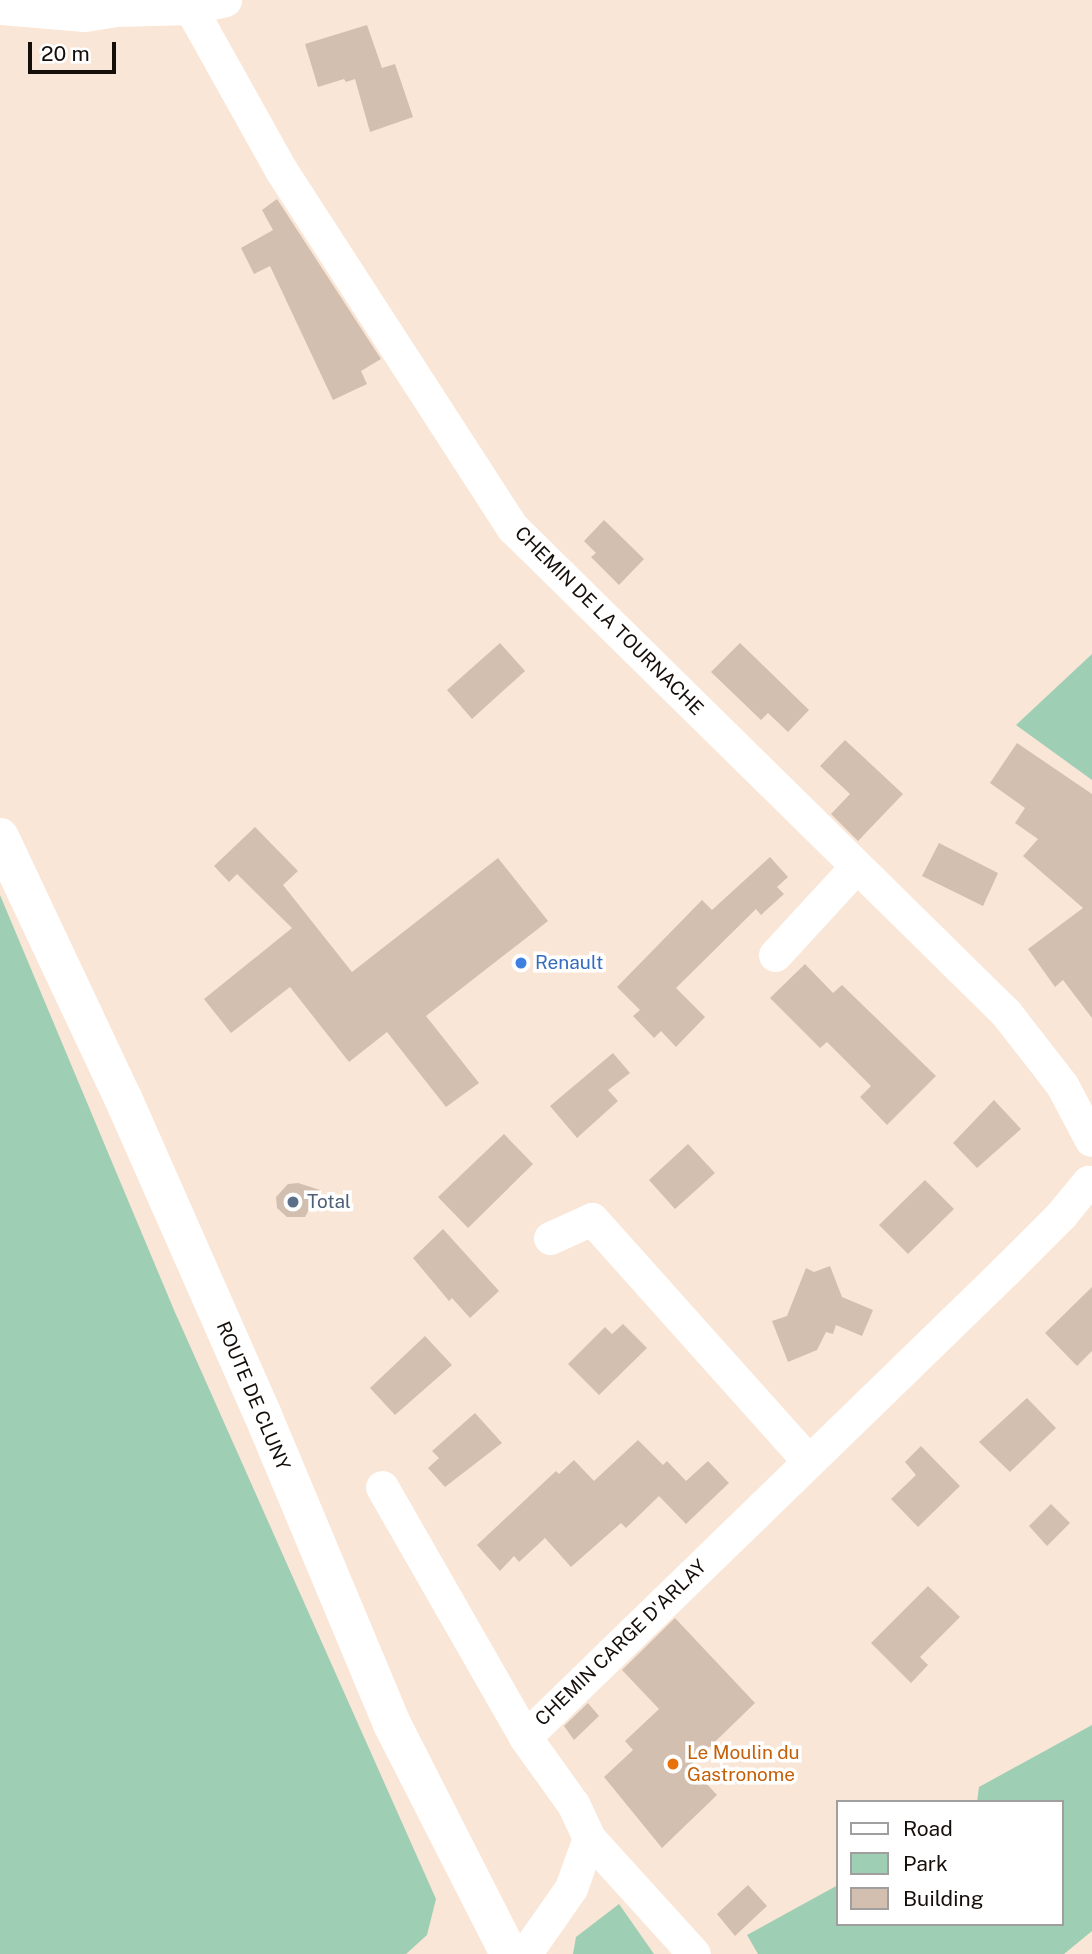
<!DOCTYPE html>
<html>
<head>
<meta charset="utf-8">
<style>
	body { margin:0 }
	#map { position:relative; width:1092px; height:1954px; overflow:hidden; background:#fae6d6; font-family:"Public Sans",sans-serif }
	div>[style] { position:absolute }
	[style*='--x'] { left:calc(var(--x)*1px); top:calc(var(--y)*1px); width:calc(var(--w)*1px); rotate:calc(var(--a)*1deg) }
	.green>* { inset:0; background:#9eceb4 }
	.building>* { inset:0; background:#d2bfaf }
	.street>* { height:33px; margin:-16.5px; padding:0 16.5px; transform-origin:16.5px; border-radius:16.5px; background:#fff }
	.secondary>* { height:38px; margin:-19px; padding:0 19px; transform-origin:19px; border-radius:19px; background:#fff }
	.dots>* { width:19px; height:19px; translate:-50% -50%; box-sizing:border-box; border:4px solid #fff; border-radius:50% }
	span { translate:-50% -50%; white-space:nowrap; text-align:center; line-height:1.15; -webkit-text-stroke:7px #fff; paint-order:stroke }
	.street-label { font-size:19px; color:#150e09 }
	.shop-label { font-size:19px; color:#366cbe }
	.left { translate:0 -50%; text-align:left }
	.service-label { font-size:19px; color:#4e5e75 }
	.food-label { font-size:19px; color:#c56008 }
	.legend { position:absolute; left:836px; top:1800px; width:228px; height:126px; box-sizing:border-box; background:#fff; border:2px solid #a19f9d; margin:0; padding:9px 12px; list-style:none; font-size:21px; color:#150e09 }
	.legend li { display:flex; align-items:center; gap:14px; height:35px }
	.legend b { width:35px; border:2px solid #a19f9d }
	.scale { position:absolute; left:28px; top:42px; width:88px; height:32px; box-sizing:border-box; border:4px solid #150e09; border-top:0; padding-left:9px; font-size:21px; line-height:24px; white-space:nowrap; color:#150e09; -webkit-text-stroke:5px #fff; paint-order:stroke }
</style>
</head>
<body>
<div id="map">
	<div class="green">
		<div style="clip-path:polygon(1092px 654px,1092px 780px,1016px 725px)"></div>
		<div style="clip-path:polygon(0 895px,174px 1310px,436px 1899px,427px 1935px,406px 1954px,0 1954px)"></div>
		<div style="clip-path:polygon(1092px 1725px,1092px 1931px,1064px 1954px,758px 1954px,747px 1935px,838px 1885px,838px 1924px,1062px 1924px,1062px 1802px,977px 1802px,979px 1787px)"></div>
		<div style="clip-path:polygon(619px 1904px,654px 1954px,573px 1954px,576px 1937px)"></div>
	</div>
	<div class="building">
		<div style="clip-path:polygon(367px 25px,382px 68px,395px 64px,413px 117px,370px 132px,355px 79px,346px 82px,344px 79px,318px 87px,305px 44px)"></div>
		<div style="clip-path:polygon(277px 199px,381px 359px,361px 371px,367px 384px,333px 400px,270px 266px,254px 274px,241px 248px,273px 230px,262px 210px)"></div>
		<div style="clip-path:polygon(604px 520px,644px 559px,619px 585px,591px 557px,596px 553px,584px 541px)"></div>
		<div style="clip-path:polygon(500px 643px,525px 671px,472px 719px,447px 690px)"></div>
		<div style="clip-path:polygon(740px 643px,809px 710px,788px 732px,768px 713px,761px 720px,711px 672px)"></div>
		<div style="clip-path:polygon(845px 740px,903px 794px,858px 841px,831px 814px,850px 794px,820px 766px)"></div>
		<div style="clip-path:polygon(1017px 743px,1092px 794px,1092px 1018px,1063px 980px,1055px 987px,1028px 949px,1083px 908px,1023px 856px,1038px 839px,1015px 823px,1025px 808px,990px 783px)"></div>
		<div style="clip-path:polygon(255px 827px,298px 871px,283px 885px,352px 972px,498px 858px,548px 921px,426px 1016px,479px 1083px,446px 1107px,387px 1032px,349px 1062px,290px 987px,231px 1033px,204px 999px,292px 928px,237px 874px,229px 882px,214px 866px)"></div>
		<div style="clip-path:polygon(939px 843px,998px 873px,983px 906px,922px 876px)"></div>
		<div style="clip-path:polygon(770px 857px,788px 877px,777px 887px,784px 894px,761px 915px,756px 909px,676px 988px,705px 1017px,676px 1047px,661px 1031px,654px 1038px,633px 1016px,640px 1010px,617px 987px,702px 900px,712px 910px)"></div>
		<div style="clip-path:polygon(805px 964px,833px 993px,842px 985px,936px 1076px,887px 1125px,860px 1097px,871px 1086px,827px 1042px,820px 1048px,770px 998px)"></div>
		<div style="clip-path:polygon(613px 1053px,630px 1073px,608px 1090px,618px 1101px,577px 1138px,550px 1106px)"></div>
		<div style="clip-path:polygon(994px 1100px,1021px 1129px,977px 1168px,953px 1143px)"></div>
		<div style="clip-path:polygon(504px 1134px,533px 1164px,468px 1228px,438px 1197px)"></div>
		<div style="clip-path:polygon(688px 1144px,715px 1173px,675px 1209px,649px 1180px)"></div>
		<div style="clip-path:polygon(925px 1180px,954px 1209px,908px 1254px,879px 1225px)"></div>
		<div style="clip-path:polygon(298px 1183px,320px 1190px,305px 1217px,287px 1217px,277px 1208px,276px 1197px,288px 1184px)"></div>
		<div style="clip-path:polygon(443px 1229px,499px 1291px,470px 1318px,452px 1298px,449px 1301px,413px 1258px)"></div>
		<div style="clip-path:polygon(830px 1266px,842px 1297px,873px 1310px,862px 1336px,836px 1325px,833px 1334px,826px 1332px,817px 1350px,788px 1362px,772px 1321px,787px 1316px,806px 1268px,814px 1272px)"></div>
		<div style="clip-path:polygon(1092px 1287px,1092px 1351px,1077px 1366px,1045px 1333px)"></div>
		<div style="clip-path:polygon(623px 1324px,647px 1348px,599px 1395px,568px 1364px,605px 1327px,612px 1334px)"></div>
		<div style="clip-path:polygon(425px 1336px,452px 1365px,395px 1415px,370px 1388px)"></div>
		<div style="clip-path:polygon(1027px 1398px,1056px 1428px,1010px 1472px,979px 1442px)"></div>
		<div style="clip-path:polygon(475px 1413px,502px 1443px,445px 1487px,428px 1468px,439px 1458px,432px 1451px)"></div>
		<div style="clip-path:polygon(638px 1440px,663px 1465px,667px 1461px,686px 1481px,708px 1461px,729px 1483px,686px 1524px,659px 1496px,626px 1528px,621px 1523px,571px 1567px,545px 1538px,519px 1562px,514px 1556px,500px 1571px,477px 1545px,556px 1471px,559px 1474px,574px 1460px,594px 1481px)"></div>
		<div style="clip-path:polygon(921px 1446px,960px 1486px,918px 1527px,891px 1499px,916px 1475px,905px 1462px)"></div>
		<div style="clip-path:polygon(1051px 1504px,1070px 1523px,1047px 1546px,1029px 1526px)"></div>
		<div style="clip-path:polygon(928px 1586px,960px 1617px,920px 1657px,928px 1665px,911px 1683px,871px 1643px)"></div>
		<div style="clip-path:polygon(675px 1618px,755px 1703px,690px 1766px,717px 1795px,662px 1848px,604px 1777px,633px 1750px,625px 1741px,659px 1709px,622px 1670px)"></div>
		<div style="clip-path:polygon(588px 1703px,599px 1716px,574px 1740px,564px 1726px)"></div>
		<div style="clip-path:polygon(748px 1885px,767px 1906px,735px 1936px,717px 1914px)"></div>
	</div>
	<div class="street">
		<div style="--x:186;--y:0;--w:195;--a:60.8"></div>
		<div style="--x:281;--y:170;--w:427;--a:57.1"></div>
		<div style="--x:513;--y:528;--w:692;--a:44.53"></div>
		<div style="--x:1006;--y:1013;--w:91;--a:52.1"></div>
		<div style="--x:1062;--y:1085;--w:62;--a:62.2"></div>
		<div style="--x:0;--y:8;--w:85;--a:4.7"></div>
		<div style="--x:85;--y:15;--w:30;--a:-9"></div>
		<div style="--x:115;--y:10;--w:76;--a:-1.5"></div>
		<div style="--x:191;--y:8;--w:35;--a:-13"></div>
		<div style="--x:775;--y:955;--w:120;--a:-47.4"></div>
		<div style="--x:550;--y:1238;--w:46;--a:-24.3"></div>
		<div style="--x:592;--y:1219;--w:324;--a:48.2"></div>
		<div style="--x:382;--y:1487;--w:288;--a:60.2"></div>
		<div style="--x:589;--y:1838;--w:156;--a:47.8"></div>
		<div style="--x:525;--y:1954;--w:80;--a:-55.1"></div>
		<div style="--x:571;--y:1888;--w:53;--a:-70.2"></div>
		<div style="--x:589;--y:1838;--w:38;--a:-115"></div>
		<div style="--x:573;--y:1804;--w:82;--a:-125.6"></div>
		<div style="--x:525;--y:1737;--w:669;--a:-44.15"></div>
		<div style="--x:1005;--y:1271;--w:79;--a:-45"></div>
		<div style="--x:1061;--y:1215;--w:43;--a:-50.7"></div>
	</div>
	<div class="secondary">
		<div style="--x:0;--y:837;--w:289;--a:64.8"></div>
		<div style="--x:123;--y:1098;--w:344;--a:66.2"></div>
		<div style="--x:262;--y:1413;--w:335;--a:67.3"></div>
		<div style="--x:391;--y:1722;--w:260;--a:63"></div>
	</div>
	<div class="dots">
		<div style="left:521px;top:963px;background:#3f7fe0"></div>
		<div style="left:293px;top:1202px;background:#5c6f8a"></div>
		<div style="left:673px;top:1764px;background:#e8710a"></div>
	</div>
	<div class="street-label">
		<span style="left:609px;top:621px;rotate:45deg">CHEMIN DE LA TOURNACHE</span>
		<span style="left:253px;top:1396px;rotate:67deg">ROUTE DE CLUNY</span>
		<span style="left:621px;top:1643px;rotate:-44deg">CHEMIN CARGE D'ARLAY</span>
	</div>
	<div class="shop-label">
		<span class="left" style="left:535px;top:963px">Renault</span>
	</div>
	<div class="service-label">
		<span class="left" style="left:307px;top:1202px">Total</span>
	</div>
	<div class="food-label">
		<span class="left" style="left:687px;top:1764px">Le Moulin du<br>Gastronome</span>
	</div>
	<ul class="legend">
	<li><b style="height:9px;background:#fff"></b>Road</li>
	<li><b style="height:19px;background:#9eceb4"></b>Park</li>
	<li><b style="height:19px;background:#d2bfaf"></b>Building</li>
	</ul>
	<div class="scale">20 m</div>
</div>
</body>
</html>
